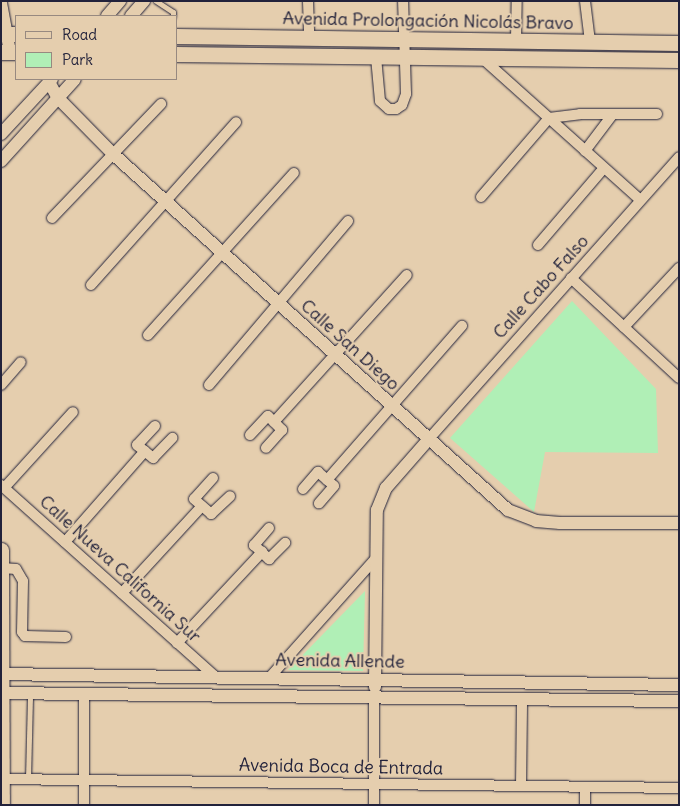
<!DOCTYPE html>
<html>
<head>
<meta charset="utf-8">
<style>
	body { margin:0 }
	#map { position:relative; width:680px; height:806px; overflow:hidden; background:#e5ceae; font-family:Delius,sans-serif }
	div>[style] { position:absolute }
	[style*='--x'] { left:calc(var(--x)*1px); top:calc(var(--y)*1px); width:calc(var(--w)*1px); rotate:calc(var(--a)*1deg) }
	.green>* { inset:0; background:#b0efb6 }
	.roads { filter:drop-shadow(0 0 1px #22223b) drop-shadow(0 0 1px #22223b) }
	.service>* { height:5px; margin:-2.5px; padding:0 2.5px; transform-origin:2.5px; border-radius:2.5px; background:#e5ceae }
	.minor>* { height:10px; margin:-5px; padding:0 5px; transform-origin:5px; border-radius:5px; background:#e5ceae }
	.tertiary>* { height:12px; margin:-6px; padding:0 6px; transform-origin:6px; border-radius:6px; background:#e5ceae }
	.secondary>* { height:15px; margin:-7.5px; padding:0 7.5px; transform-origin:7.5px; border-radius:7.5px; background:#e5ceae }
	span { translate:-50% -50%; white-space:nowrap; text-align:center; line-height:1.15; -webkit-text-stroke:4px #e5ceae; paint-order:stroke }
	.street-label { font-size:18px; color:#22223b }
	.frame { position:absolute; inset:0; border:2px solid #22223b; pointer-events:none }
	.legend { position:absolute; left:15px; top:15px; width:162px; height:65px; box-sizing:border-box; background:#e5ceae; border:1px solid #978980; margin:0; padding:6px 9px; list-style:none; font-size:15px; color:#22223b }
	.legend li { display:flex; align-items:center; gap:10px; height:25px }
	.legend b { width:25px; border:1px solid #978980 }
</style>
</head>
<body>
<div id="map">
	<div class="green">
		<div style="clip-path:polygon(572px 301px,656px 389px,658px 453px,545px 452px,534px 512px,450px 438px)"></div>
		<div style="clip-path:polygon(365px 591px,363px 671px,288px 670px)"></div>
	</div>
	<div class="roads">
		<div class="service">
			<div style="--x:156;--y:1;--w:20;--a:33"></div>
			<div style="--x:173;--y:12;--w:4;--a:90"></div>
			<div style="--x:28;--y:779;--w:84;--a:-88.6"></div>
		</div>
		<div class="minor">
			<div style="--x:308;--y:1;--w:37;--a:88"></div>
			<div style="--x:585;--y:1;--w:41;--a:83"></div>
			<div style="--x:516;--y:40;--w:39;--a:-89"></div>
			<div style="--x:376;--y:57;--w:44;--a:84.8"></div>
			<div style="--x:380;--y:101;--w:12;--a:42"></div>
			<div style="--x:389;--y:109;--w:7;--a:0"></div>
			<div style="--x:396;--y:109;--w:7;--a:-34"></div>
			<div style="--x:402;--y:105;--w:12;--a:-70"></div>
			<div style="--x:406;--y:94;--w:93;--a:-91.8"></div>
			<div style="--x:482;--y:58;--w:212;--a:41.9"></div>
			<div style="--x:585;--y:151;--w:46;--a:-52.9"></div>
			<div style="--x:481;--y:197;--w:104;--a:-49.3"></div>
			<div style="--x:549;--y:118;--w:31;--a:-7"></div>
			<div style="--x:580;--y:114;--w:77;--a:0"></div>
			<div style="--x:52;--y:218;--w:158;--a:-46.3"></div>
			<div style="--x:538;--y:245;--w:101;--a:-49.4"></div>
			<div style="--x:571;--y:278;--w:147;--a:42.8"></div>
			<div style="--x:91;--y:285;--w:218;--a:-48.3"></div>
			<div style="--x:624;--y:327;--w:81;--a:-47"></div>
			<div style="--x:148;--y:335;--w:218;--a:-48"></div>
			<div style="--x:1;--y:385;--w:30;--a:-49"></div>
			<div style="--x:209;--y:385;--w:215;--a:-49.7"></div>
			<div style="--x:274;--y:422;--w:198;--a:-47.9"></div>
			<div style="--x:155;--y:426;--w:26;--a:133"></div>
			<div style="--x:137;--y:445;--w:21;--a:39"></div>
			<div style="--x:153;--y:458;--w:28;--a:-46"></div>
			<div style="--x:250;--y:435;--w:26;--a:-47"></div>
			<div style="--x:268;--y:416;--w:20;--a:45"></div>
			<div style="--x:282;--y:430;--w:24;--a:132"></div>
			<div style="--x:428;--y:440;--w:378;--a:-48.4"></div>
			<div style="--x:213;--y:478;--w:28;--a:132"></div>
			<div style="--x:194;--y:499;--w:23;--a:41"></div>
			<div style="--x:211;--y:514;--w:26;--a:-43"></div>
			<div style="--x:327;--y:480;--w:205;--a:-48.8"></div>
			<div style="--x:1;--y:485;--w:288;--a:41.8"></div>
			<div style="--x:5;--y:487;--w:101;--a:-47.8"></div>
			<div style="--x:303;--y:489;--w:23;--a:-49"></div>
			<div style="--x:318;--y:472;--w:21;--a:41"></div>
			<div style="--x:334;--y:486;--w:23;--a:131"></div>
			<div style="--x:269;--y:528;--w:23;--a:131"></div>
			<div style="--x:254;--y:545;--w:21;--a:43"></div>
			<div style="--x:269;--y:559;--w:23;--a:-45"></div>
			<div style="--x:65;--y:542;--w:121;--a:-48.7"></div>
			<div style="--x:2;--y:568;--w:14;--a:4"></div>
			<div style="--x:16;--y:569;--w:14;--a:60"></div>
			<div style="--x:23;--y:581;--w:51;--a:91.1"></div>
			<div style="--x:22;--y:632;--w:5;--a:53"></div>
			<div style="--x:25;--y:636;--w:41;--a:1.4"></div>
			<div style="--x:122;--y:593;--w:118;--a:-47.4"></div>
			<div style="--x:177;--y:643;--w:125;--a:-47"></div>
			<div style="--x:270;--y:677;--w:158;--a:-48.3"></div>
			<div style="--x:3;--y:779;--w:676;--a:0.76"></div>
			<div style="--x:521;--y:786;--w:87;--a:-89.3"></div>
			<div style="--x:84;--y:805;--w:111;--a:-90"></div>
			<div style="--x:374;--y:805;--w:108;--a:-90"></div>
			<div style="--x:585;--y:805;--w:18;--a:-90"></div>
		</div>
		<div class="tertiary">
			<div style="--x:1;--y:3;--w:50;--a:79.6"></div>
			<div style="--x:107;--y:16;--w:20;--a:-49"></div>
			<div style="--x:131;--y:16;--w:20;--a:-49"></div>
			<div style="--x:49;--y:82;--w:18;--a:61"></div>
			<div style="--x:58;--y:98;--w:78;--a:45.5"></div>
			<div style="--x:113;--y:154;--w:532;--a:42.03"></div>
			<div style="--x:508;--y:510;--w:30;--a:21"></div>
			<div style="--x:536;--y:521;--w:24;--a:5"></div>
			<div style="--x:560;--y:523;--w:119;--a:0"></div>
			<div style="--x:1;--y:134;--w:75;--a:-47.2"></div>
			<div style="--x:1;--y:161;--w:110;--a:-47.9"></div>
			<div style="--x:1;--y:674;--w:678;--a:0.93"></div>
			<div style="--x:375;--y:687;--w:177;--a:-89.4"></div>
			<div style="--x:377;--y:510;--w:24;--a:-68"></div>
			<div style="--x:386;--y:488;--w:64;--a:-48.8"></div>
			<div style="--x:1;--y:693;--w:678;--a:0.68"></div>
		</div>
		<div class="secondary">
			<div style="--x:1;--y:34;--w:15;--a:0"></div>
			<div style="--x:176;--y:36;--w:503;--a:0.8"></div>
			<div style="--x:1;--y:52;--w:15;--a:0"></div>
			<div style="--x:176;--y:54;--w:503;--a:0.68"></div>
			<div style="--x:1;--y:550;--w:255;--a:89.8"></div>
		</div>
	</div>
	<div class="street-label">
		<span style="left:428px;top:21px;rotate:1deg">Avenida Prolongación Nicolás Bravo</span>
		<span style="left:541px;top:287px;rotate:-48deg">Calle Cabo Falso</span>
		<span style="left:350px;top:345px;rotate:42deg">Calle San Diego</span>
		<span style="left:120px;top:569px;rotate:42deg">Calle Nueva California Sur</span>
		<span style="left:340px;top:661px;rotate:1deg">Avenida Allende</span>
		<span style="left:341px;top:767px;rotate:1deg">Avenida Boca de Entrada</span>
	</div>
	<div class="frame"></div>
	<ul class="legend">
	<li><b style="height:6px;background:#e5ceae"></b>Road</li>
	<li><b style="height:14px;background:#b0efb6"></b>Park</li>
	</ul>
</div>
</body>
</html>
